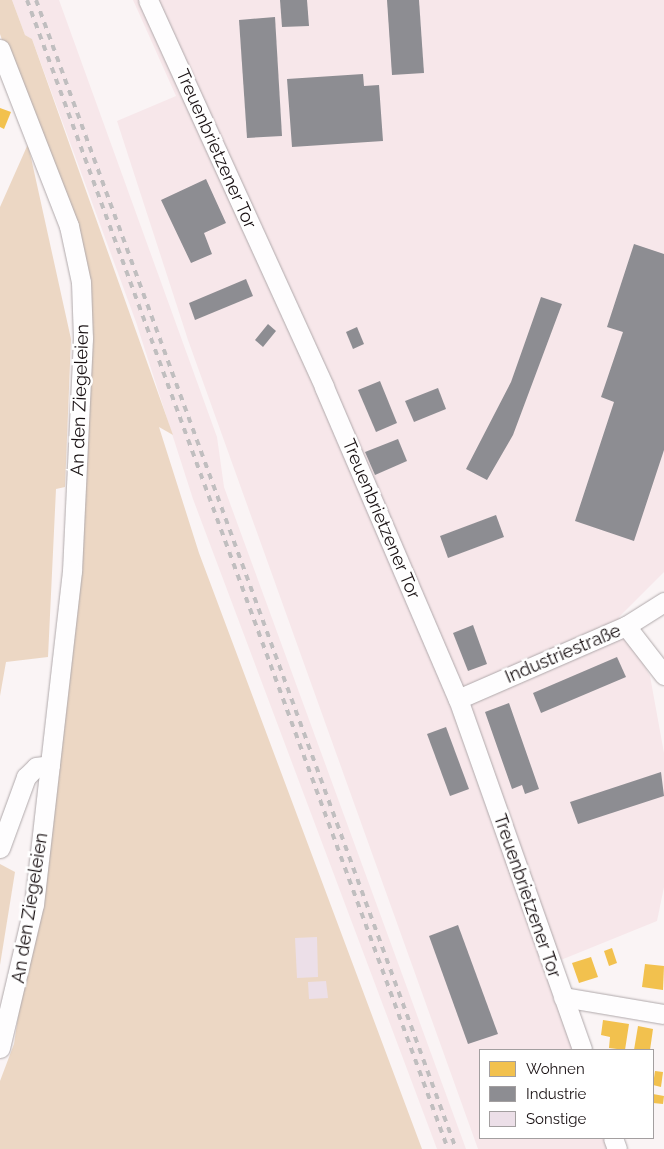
<!DOCTYPE html>
<html>
<head>
<meta charset="utf-8">
<style>
	body { margin:0 }
	#map { position:relative; width:664px; height:1149px; overflow:hidden; background:#faf4f5; font-family:Raleway,sans-serif }
	div>[style] { position:absolute }
	[style*='--x'] { left:calc(var(--x)*1px); top:calc(var(--y)*1px); width:calc(var(--w)*1px); rotate:calc(var(--a)*1deg) }
	.built>* { inset:0; background:#f7e7ea }
	.green>* { inset:0; background:#ecd7c4 }
	.homes>* { inset:0; background:#f2c14e }
	.industry>* { inset:0; background:#8d8d92 }
	.building>* { inset:0; background:#ecdfe8 }
	.roads { filter:drop-shadow(0 0 1px #b0a9ab) drop-shadow(0 0 1px #b0a9ab) }
	.minor>* { height:19px; margin:-9.5px; padding:0 9.5px; transform-origin:9.5px; border-radius:9.5px; background:#fefdfe }
	.rail>* { height:4px; margin-top:-2px; transform-origin:0; background:repeating-linear-gradient(90deg,#c0bebf 0 6px,transparent 0 12px) }
	span { translate:-50% -50%; white-space:nowrap; text-align:center; line-height:1.15; -webkit-text-stroke:5px #fff; paint-order:stroke }
	.street-label { font-size:18px; color:#181012 }
	.legend { position:absolute; left:479px; top:1049px; width:175px; height:90px; box-sizing:border-box; background:#fff; border:1px solid #a39fa0; margin:0; padding:6px 9px; list-style:none; font-size:15px; color:#181012 }
	.legend li { display:flex; align-items:center; gap:10px; height:25px }
	.legend b { width:25px; border:1px solid #a39fa0 }
</style>
</head>
<body>
<div id="map">
	<div class="built">
		<div style="clip-path:polygon(12px 0,59px 0,217px 437px,224px 487px,466px 1149px,437px 1149px,193px 499px,136px 322px,32px 39px,25px 35px)"></div>
		<div style="clip-path:polygon(133px 0,664px 0,664px 572px,619px 617px,650px 676px,664px 753px,664px 887px,657px 921px,546px 966px,578px 1050px,480px 1050px,480px 1138px,611px 1138px,616px 1149px,478px 1149px,188px 340px,117px 121px,176px 96px)"></div>
	</div>
	<div class="green">
		<div style="clip-path:polygon(0 0,12px 0,25px 35px,32px 39px,173px 435px,159px 427px,199px 553px,422px 1149px,0 1149px,0 1081px,14px 1044px,72px 651px,88px 298px,0 34px)"></div>
		<div style="clip-path:polygon(28px 144px,71px 339px,65px 487px,56px 489px,48px 657px,6px 662px,0 696px,0 207px)"></div>
		<div style="clip-path:polygon(0 864px,15px 872px,0 965px)"></div>
	</div>
	<div class="homes">
		<div style="clip-path:polygon(0 108px,11px 112px,4px 129px,0 127px)"></div>
		<div style="clip-path:polygon(612px 948px,617px 963px,609px 966px,604px 951px)"></div>
		<div style="clip-path:polygon(591px 957px,598px 977px,579px 983px,572px 963px)"></div>
		<div style="clip-path:polygon(645px 964px,664px 966px,663px 990px,642px 987px)"></div>
		<div style="clip-path:polygon(603px 1020px,629px 1024px,625px 1050px,609px 1048px,610px 1037px,601px 1035px)"></div>
		<div style="clip-path:polygon(638px 1026px,653px 1029px,650px 1050px,634px 1050px)"></div>
		<div style="clip-path:polygon(655px 1071px,663px 1072px,661px 1087px,653px 1085px)"></div>
		<div style="clip-path:polygon(653px 1094px,664px 1096px,663px 1104px,653px 1103px)"></div>
	</div>
	<div class="industry">
		<div style="clip-path:polygon(280px 0,307px 0,309px 26px,282px 27px)"></div>
		<div style="clip-path:polygon(387px 0,419px 0,424px 73px,392px 75px)"></div>
		<div style="clip-path:polygon(275px 17px,282px 136px,247px 138px,239px 20px)"></div>
		<div style="clip-path:polygon(363px 74px,364px 86px,379px 85px,383px 141px,292px 147px,287px 79px)"></div>
		<div style="clip-path:polygon(206px 179px,226px 223px,204px 233px,212px 254px,191px 263px,161px 200px)"></div>
		<div style="clip-path:polygon(634px 244px,664px 254px,664px 450px,634px 541px,575px 521px,614px 402px,601px 397px,623px 332px,607px 327px)"></div>
		<div style="clip-path:polygon(246px 279px,253px 296px,195px 320px,189px 303px)"></div>
		<div style="clip-path:polygon(541px 297px,562px 304px,513px 435px,487px 480px,466px 469px,511px 382px)"></div>
		<div style="clip-path:polygon(268px 324px,276px 331px,263px 347px,255px 340px)"></div>
		<div style="clip-path:polygon(357px 327px,364px 344px,353px 349px,346px 332px)"></div>
		<div style="clip-path:polygon(380px 381px,397px 423px,376px 432px,358px 390px)"></div>
		<div style="clip-path:polygon(438px 388px,446px 409px,414px 422px,405px 401px)"></div>
		<div style="clip-path:polygon(398px 439px,407px 461px,375px 475px,365px 452px)"></div>
		<div style="clip-path:polygon(496px 515px,504px 537px,448px 558px,440px 536px)"></div>
		<div style="clip-path:polygon(473px 625px,487px 664px,468px 671px,453px 633px)"></div>
		<div style="clip-path:polygon(617px 657px,626px 677px,541px 713px,533px 693px)"></div>
		<div style="clip-path:polygon(509px 703px,539px 789px,525px 794px,522px 785px,512px 789px,485px 712px)"></div>
		<div style="clip-path:polygon(446px 727px,469px 789px,450px 796px,427px 734px)"></div>
		<div style="clip-path:polygon(661px 772px,664px 796px,578px 824px,570px 802px)"></div>
		<div style="clip-path:polygon(458px 925px,498px 1034px,468px 1044px,429px 936px)"></div>
	</div>
	<div class="building">
		<div style="clip-path:polygon(317px 937px,318px 977px,297px 978px,295px 938px)"></div>
		<div style="clip-path:polygon(326px 981px,328px 998px,309px 999px,308px 982px)"></div>
	</div>
	<div class="roads">
		<div class="minor">
			<div style="--x:148;--y:0;--w:425;--a:65.5"></div>
			<div style="--x:324;--y:387;--w:340;--a:66.8"></div>
			<div style="--x:458;--y:699;--w:372;--a:70.5"></div>
			<div style="--x:0;--y:49;--w:190;--a:68.7"></div>
			<div style="--x:69;--y:226;--w:57;--a:77.9"></div>
			<div style="--x:81;--y:282;--w:56;--a:88"></div>
			<div style="--x:83;--y:338;--w:233;--a:92.7"></div>
			<div style="--x:72;--y:571;--w:335;--a:96.5"></div>
			<div style="--x:34;--y:904;--w:148;--a:103.3"></div>
			<div style="--x:626;--y:626;--w:62;--a:52.2"></div>
			<div style="--x:458;--y:699;--w:183;--a:-23.5"></div>
			<div style="--x:626;--y:626;--w:45;--a:-32.3"></div>
			<div style="--x:0;--y:848;--w:76;--a:-69.9"></div>
			<div style="--x:26;--y:777;--w:14;--a:-45"></div>
			<div style="--x:36;--y:767;--w:14;--a:-8"></div>
			<div style="--x:563;--y:997;--w:102;--a:9.6"></div>
			<div style="--x:613;--y:1138;--w:12;--a:70"></div>
		</div>
	</div>
	<div class="rail">
		<div style="--x:27;--y:0;--w:1224;--a:69.88"></div>
		<div style="--x:36;--y:0;--w:1223;--a:69.92"></div>
	</div>
	<div class="street-label">
		<span style="left:216px;top:149px;rotate:66deg">Treuenbrietzener Tor</span>
		<span style="left:80px;top:400px;rotate:-88deg">An den Ziegeleien</span>
		<span style="left:381px;top:519px;rotate:67deg">Treuenbrietzener Tor</span>
		<span style="left:563px;top:654px;rotate:-23deg">Industriestraße</span>
		<span style="left:527px;top:896px;rotate:71deg">Treuenbrietzener Tor</span>
		<span style="left:30px;top:908px;rotate:-81deg">An den Ziegeleien</span>
	</div>
	<ul class="legend">
	<li><b style="height:14px;background:#f2c14e"></b>Wohnen</li>
	<li><b style="height:14px;background:#8d8d92"></b>Industrie</li>
	<li><b style="height:14px;background:#ecdfe8"></b>Sonstige</li>
	</ul>
</div>
</body>
</html>
